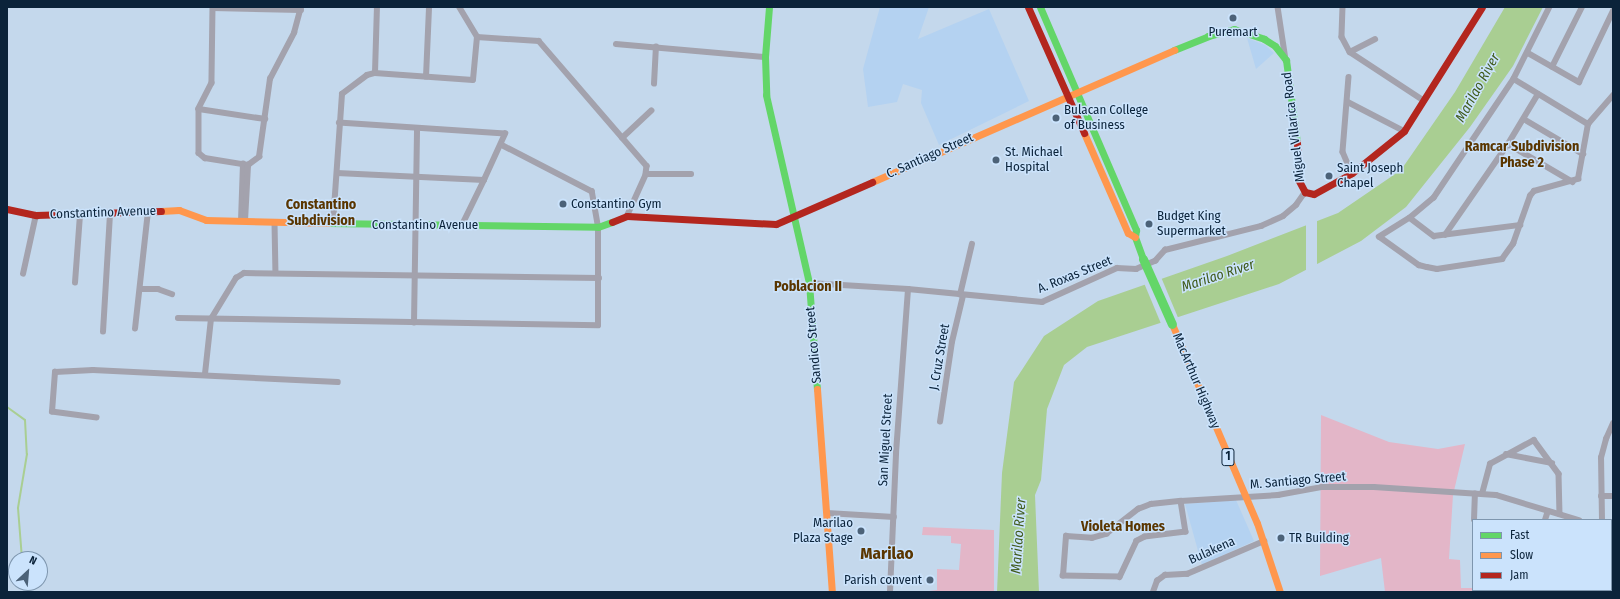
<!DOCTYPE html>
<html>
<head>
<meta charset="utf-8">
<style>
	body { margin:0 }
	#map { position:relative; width:1620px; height:599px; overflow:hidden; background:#c4d8ec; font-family:"Fira Sans Condensed",sans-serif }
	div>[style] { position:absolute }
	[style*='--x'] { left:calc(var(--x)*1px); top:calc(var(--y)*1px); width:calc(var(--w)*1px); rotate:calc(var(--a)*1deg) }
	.built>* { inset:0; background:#b4d2f1 }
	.green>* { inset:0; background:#e3b6c8 }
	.water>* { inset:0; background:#a9ce92 }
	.pier>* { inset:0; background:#c4d8ec }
	.stream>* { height:2px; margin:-1px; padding:0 1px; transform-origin:1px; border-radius:1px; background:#a9ce92 }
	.street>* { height:5.5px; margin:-2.75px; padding:0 2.75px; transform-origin:2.75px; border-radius:2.75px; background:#a3a2ad }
	.fast>* { height:7px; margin:-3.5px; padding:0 3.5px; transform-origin:3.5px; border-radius:3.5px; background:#63d668 }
	.slow>* { height:7px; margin:-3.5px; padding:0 3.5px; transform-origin:3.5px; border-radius:3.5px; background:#ff974d }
	.jam>* { height:7px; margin:-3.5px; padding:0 3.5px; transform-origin:3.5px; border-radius:3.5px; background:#b3261e }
	.fast-bridge>* { height:9px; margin:-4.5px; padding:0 4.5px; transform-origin:4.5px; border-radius:4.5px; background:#63d668 }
	.dots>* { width:11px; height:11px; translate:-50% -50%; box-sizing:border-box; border:2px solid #cbe3fc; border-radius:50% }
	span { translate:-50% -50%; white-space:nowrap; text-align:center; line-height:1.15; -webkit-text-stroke:3px #cbe3fc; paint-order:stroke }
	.shield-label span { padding:1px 3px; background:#cbe3fc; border:1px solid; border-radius:3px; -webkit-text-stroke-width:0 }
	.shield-label { font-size:12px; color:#0b233a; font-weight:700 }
	.poi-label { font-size:13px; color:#0b233a }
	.left { translate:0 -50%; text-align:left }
	.right { translate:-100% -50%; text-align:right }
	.street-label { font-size:13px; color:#0b233a }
	.water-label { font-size:14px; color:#415c1c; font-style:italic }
	.neighbourhood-label { font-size:14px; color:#5a3600; font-weight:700 }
	.district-label { font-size:17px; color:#5a3600; font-weight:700 }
	.frame { position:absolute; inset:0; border:8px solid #0b233a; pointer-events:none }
	.legend { position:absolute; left:1472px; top:519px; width:140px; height:72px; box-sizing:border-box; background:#cbe3fc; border:1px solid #7e96ae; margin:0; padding:5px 7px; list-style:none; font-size:12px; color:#0b233a }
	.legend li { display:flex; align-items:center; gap:8px; height:20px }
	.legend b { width:20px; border:1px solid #7e96ae }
	.north { position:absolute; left:8px; top:551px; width:40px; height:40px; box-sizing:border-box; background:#cbe3fc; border:1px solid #7e96ae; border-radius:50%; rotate:26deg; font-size:11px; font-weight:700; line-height:16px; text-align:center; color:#0b233a }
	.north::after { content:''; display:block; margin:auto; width:14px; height:18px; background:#4c6278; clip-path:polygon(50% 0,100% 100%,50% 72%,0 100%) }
</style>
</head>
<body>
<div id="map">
	<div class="built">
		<div style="clip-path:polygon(880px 7px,929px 7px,918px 39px,989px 9px,1029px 101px,939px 145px,921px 103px,922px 90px,903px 84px,897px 102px,868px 107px,863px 69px)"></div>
		<div style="clip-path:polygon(1247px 38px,1265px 45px,1274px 53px,1256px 69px)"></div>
		<div style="clip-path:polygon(1236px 500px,1254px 541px,1202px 565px,1185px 504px)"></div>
	</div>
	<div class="green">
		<div style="clip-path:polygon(1321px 415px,1389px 442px,1438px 449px,1465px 444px,1453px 495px,1449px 559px,1460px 560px,1461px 588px,1473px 588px,1473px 590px,1554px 590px,1554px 592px,1385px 592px,1381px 558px,1320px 576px)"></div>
		<div style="clip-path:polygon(923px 527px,994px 530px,994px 592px,921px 592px,937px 590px,937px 569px,959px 570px,961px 544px,951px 543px,951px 536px,922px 535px)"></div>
	</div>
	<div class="water">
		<div style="clip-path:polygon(1505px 7px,1543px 7px,1513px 66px,1470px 127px,1406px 207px,1361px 241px,1279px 284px,1087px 347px,1064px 365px,1047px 409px,1041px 480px,1035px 495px,1039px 592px,997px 592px,1002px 473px,1014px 382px,1044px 336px,1098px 301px,1227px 256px,1338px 213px,1401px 170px,1455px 92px)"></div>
	</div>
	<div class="pier">
		<div style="clip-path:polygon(1317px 219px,1317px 268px,1306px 273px,1306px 223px)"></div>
		<div style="clip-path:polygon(1161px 277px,1179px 320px,1162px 326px,1144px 283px)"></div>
	</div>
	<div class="stream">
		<div style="--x:7;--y:407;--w:22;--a:36"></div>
		<div style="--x:25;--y:420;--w:34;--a:87"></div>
		<div style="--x:27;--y:454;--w:55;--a:99.5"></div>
		<div style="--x:18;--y:508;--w:51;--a:85.5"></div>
		<div style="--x:26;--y:583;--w:10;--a:66"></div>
	</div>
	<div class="street">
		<div style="--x:213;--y:7;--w:76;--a:90.8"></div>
		<div style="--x:212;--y:83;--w:29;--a:117"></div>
		<div style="--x:199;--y:109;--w:44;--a:90"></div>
		<div style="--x:199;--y:153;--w:8;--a:40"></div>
		<div style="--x:205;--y:158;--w:44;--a:9.2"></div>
		<div style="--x:248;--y:165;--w:14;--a:-36"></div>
		<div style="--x:259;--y:157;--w:79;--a:-82"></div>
		<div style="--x:270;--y:79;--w:52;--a:-62.4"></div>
		<div style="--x:294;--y:33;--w:27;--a:-75"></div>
		<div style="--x:1278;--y:7;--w:54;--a:81.4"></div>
		<div style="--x:1343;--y:7;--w:30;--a:92"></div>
		<div style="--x:1342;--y:37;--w:17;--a:62"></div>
		<div style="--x:1350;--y:52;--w:87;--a:33.3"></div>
		<div style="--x:1550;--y:7;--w:80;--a:116.6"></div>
		<div style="--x:1514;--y:79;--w:143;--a:123.9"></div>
		<div style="--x:1434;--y:198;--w:31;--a:140"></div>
		<div style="--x:1410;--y:218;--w:36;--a:148"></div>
		<div style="--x:1380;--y:237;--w:48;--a:35.7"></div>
		<div style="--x:1419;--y:265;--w:8;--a:14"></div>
		<div style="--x:1427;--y:267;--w:10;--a:11"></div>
		<div style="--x:1437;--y:269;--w:66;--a:-8.7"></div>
		<div style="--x:1502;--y:259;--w:19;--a:-54"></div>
		<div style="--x:1513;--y:244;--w:51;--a:-70.5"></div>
		<div style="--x:1530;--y:196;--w:6;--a:-51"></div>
		<div style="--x:1534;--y:191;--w:46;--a:-15.3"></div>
		<div style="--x:1578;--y:179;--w:56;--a:-79.7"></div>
		<div style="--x:1588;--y:124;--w:38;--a:-49"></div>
		<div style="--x:213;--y:8;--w:88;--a:1.3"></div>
		<div style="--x:477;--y:37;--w:62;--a:3.7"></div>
		<div style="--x:539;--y:41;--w:165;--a:49.2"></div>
		<div style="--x:647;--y:166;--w:8;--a:97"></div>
		<div style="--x:646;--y:174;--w:45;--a:0"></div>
		<div style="--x:616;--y:44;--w:150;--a:5"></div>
		<div style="--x:1350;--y:52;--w:28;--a:-27"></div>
		<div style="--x:1528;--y:53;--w:59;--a:29.6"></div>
		<div style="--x:1579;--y:82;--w:79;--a:-64.4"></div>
		<div style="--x:1552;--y:67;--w:67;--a:-63.4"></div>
		<div style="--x:375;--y:73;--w:66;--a:-88.3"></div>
		<div style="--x:426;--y:77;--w:70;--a:-87.5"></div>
		<div style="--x:1349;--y:77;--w:75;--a:94.6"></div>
		<div style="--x:1343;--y:152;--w:23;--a:67"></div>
		<div style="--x:1514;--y:79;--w:87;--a:31.3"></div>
		<div style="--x:654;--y:84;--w:37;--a:-87"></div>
		<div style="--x:1348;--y:102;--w:63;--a:27.4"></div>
		<div style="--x:199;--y:109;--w:67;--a:8.6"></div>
		<div style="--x:1524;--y:119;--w:69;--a:30.7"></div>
		<div style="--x:622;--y:138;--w:40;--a:-43"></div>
		<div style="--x:1508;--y:144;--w:75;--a:30.3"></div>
		<div style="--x:337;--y:173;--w:147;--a:2.7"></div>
		<div style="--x:484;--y:180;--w:51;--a:-65.5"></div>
		<div style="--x:505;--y:134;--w:166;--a:-176.2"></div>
		<div style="--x:627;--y:216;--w:46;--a:-65.7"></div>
		<div style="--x:1410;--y:218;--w:30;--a:37"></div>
		<div style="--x:1434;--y:236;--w:87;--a:-7.3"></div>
		<div style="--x:241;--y:221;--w:57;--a:-88"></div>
		<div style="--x:245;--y:221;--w:56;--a:-86.9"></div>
		<div style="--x:275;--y:223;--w:50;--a:88.9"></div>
		<div style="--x:333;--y:223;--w:129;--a:-86"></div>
		<div style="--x:342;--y:94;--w:31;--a:-37"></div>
		<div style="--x:367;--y:75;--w:8;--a:-14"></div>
		<div style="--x:375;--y:73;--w:98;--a:4.1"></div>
		<div style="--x:473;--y:80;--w:43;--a:-84.7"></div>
		<div style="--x:477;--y:37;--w:35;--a:-121"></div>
		<div style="--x:462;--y:225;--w:50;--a:-63.9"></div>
		<div style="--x:1445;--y:235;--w:111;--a:-55.3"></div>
		<div style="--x:1508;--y:144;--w:58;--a:-59"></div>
		<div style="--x:23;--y:274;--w:60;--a:-77.6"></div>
		<div style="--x:75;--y:283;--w:68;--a:-85.8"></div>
		<div style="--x:809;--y:283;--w:99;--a:3.5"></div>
		<div style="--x:908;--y:289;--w:135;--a:5.5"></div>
		<div style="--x:1042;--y:302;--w:82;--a:-24.4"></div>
		<div style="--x:1117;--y:268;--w:19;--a:3"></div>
		<div style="--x:1136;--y:269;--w:21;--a:-23"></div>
		<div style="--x:1155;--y:261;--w:15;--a:-48"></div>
		<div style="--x:1165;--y:250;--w:99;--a:-14"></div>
		<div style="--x:1261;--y:226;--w:24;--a:-24"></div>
		<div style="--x:1283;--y:216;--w:17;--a:-40"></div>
		<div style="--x:1296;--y:205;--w:16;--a:-55"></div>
		<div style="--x:141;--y:289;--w:17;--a:0"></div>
		<div style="--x:158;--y:289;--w:15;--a:20"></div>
		<div style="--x:960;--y:295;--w:52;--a:-76.8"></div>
		<div style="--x:178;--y:318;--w:420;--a:1"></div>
		<div style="--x:598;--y:325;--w:98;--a:-90"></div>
		<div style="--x:598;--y:227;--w:36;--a:-100"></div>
		<div style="--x:592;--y:192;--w:102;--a:-152.7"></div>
		<div style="--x:414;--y:323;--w:194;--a:-89.1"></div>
		<div style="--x:135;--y:329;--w:119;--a:-83.7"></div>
		<div style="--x:103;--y:332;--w:118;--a:-86.6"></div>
		<div style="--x:205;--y:374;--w:55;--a:-83.8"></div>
		<div style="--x:211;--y:319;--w:48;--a:-58.6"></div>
		<div style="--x:236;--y:278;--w:9;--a:-32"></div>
		<div style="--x:244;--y:273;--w:355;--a:0.8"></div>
		<div style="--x:97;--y:418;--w:45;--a:-172.4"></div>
		<div style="--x:52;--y:412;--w:40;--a:-85.7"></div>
		<div style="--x:55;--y:372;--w:38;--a:-3"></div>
		<div style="--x:93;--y:370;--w:245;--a:2.8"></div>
		<div style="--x:940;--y:422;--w:81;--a:-81.5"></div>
		<div style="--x:952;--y:342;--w:47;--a:-76.6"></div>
		<div style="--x:1506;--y:454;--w:47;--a:11.1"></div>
		<div style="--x:1482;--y:494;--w:31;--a:-75"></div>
		<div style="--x:1490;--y:464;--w:50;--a:-28.6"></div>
		<div style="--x:1534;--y:440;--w:42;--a:53.7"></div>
		<div style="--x:1559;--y:474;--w:40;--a:88.6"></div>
		<div style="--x:1601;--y:496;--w:12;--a:0"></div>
		<div style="--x:1181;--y:501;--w:31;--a:81"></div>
		<div style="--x:1186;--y:532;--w:41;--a:173"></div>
		<div style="--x:1145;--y:537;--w:9;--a:153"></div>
		<div style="--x:1137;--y:541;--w:40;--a:115"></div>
		<div style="--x:1120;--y:577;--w:57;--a:-179"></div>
		<div style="--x:1063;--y:576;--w:40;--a:-85.7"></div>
		<div style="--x:1066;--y:536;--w:26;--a:4"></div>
		<div style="--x:1092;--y:538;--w:15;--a:-16"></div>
		<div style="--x:1106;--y:534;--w:41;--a:-38"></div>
		<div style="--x:1138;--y:509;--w:14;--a:-21"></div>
		<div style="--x:1151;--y:504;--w:30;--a:-6"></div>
		<div style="--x:1181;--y:501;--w:97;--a:-3.5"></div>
		<div style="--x:1278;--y:495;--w:45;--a:-10.3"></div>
		<div style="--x:1322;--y:487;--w:52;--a:0"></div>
		<div style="--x:1374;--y:487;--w:122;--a:3.8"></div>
		<div style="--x:1496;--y:495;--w:87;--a:16.8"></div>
		<div style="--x:827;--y:513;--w:67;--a:3.4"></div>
		<div style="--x:1474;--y:520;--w:26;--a:-88"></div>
		<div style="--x:1545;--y:520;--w:9;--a:-72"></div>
		<div style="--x:1602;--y:520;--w:62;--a:-90.9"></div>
		<div style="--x:1601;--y:458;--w:20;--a:-75"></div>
		<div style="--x:1606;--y:439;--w:17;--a:-66"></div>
		<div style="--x:1611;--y:530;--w:2;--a:0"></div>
		<div style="--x:890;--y:592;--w:139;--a:-87.5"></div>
		<div style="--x:896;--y:453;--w:164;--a:-85.8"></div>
		<div style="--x:1153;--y:592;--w:12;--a:-70"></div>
		<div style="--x:1157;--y:581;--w:10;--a:-37"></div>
		<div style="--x:1165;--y:575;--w:22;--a:-3"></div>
		<div style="--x:1187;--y:574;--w:84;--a:-23.2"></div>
		<div style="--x:1597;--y:592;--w:2;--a:-90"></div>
	</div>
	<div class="fast">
		<div style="--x:769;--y:7;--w:50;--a:94.6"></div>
		<div style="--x:765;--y:57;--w:38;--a:88"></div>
		<div style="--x:766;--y:95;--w:193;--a:77.1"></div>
		<div style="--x:809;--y:283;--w:106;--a:85.7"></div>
		<div style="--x:1040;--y:7;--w:243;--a:66.7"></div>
		<div style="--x:1136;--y:230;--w:7;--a:98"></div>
		<div style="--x:1135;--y:237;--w:23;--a:70"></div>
		<div style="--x:1174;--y:50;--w:37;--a:-22"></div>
		<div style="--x:1208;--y:36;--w:27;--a:-15"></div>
		<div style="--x:1234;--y:29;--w:32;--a:18"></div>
		<div style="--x:1264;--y:39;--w:13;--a:32"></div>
		<div style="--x:1275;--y:46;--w:18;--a:52"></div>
		<div style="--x:1286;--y:60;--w:83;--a:82.4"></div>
		<div style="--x:328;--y:223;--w:270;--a:0.8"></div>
		<div style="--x:598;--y:227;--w:15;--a:-20"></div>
	</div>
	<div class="slow">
		<div style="--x:1084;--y:133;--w:109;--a:66.3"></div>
		<div style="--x:1128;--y:233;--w:8;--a:30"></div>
		<div style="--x:872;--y:182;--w:330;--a:-23.6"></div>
		<div style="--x:161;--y:211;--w:18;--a:-3"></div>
		<div style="--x:179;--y:210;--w:29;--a:20"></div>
		<div style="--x:206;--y:220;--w:122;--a:1.4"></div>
		<div style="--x:1172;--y:324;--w:216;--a:66.9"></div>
		<div style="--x:1257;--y:523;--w:73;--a:71.6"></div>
		<div style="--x:817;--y:389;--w:204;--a:85.8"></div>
	</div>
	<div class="jam">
		<div style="--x:1028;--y:7;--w:138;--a:66"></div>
		<div style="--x:1297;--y:142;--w:37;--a:88"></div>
		<div style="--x:1298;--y:179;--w:15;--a:62"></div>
		<div style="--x:1305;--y:192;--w:9;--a:13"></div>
		<div style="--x:1314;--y:194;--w:43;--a:-28.9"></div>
		<div style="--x:1352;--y:173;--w:67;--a:-38.9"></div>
		<div style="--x:1404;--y:131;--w:146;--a:-57.8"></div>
		<div style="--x:7;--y:209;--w:30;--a:12"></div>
		<div style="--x:36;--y:215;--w:125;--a:-1.8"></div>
		<div style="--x:612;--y:222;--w:16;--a:-22"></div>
		<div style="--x:627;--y:216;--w:149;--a:3.1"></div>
		<div style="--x:776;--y:224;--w:105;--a:-23.6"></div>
	</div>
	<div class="fast-bridge">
		<div style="--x:1143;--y:259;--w:71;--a:66"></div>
	</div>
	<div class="dots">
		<div style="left:1233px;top:18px;background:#4c6278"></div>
		<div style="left:1056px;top:118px;background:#4c6278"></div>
		<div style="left:996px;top:160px;background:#4c6278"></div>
		<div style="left:1329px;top:176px;background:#4c6278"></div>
		<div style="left:563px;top:204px;background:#4c6278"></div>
		<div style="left:1149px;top:224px;background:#4c6278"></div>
		<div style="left:861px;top:531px;background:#4c6278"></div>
		<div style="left:1281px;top:538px;background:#4c6278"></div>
		<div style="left:930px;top:580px;background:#4c6278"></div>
	</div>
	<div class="shield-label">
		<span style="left:1228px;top:457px">1</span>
	</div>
	<div class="poi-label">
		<span style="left:1233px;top:32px">Puremart</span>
		<span class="left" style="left:1064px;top:118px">Bulacan College<br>of Business</span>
		<span class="left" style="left:1005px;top:160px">St. Michael<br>Hospital</span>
		<span class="left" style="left:1337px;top:176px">Saint Joseph<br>Chapel</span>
		<span class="left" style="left:571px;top:204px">Constantino Gym</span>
		<span class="left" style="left:1157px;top:224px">Budget King<br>Supermarket</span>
		<span class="right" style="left:853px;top:531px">Marilao<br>Plaza Stage</span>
		<span class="left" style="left:1289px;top:538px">TR Building</span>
		<span class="right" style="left:922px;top:580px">Parish convent</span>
	</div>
	<div class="street-label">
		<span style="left:1294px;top:127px;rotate:-97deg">Miguel Villarica Road</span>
		<span style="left:930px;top:156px;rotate:-24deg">C. Santiago Street</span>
		<span style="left:103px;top:213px;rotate:-2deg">Constantino Avenue</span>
		<span style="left:425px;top:225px">Constantino Avenue</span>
		<span style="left:1075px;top:275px;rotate:-22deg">A. Roxas Street</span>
		<span style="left:814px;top:345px;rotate:-95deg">Sandico Street</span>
		<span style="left:940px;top:357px;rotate:-80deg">J. Cruz Street</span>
		<span style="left:1196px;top:381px;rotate:67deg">MacArthur Highway</span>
		<span style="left:886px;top:440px;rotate:-87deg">San Miguel Street</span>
		<span style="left:1298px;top:481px;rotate:-5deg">M. Santiago Street</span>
		<span style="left:1212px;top:551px;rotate:-24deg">Bulakena</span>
	</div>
	<div class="water-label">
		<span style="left:1478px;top:88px;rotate:-61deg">Marilao River</span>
		<span style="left:1218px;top:276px;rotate:-18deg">Marilao River</span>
		<span style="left:1019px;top:536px;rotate:-86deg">Marilao River</span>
	</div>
	<div class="neighbourhood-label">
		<span style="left:1522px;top:155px">Ramcar Subdivision<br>Phase 2</span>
		<span style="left:321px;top:213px">Constantino<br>Subdivision</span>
		<span style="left:808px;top:287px">Poblacion II</span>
		<span style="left:1123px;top:527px">Violeta Homes</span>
	</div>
	<div class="district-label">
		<span style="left:887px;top:554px">Marilao</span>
	</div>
	<div class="frame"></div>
	<ul class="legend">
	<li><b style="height:5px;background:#63d668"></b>Fast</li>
	<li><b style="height:5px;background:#ff974d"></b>Slow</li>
	<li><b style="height:5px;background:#b3261e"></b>Jam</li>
	</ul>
	<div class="north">N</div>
</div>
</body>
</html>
